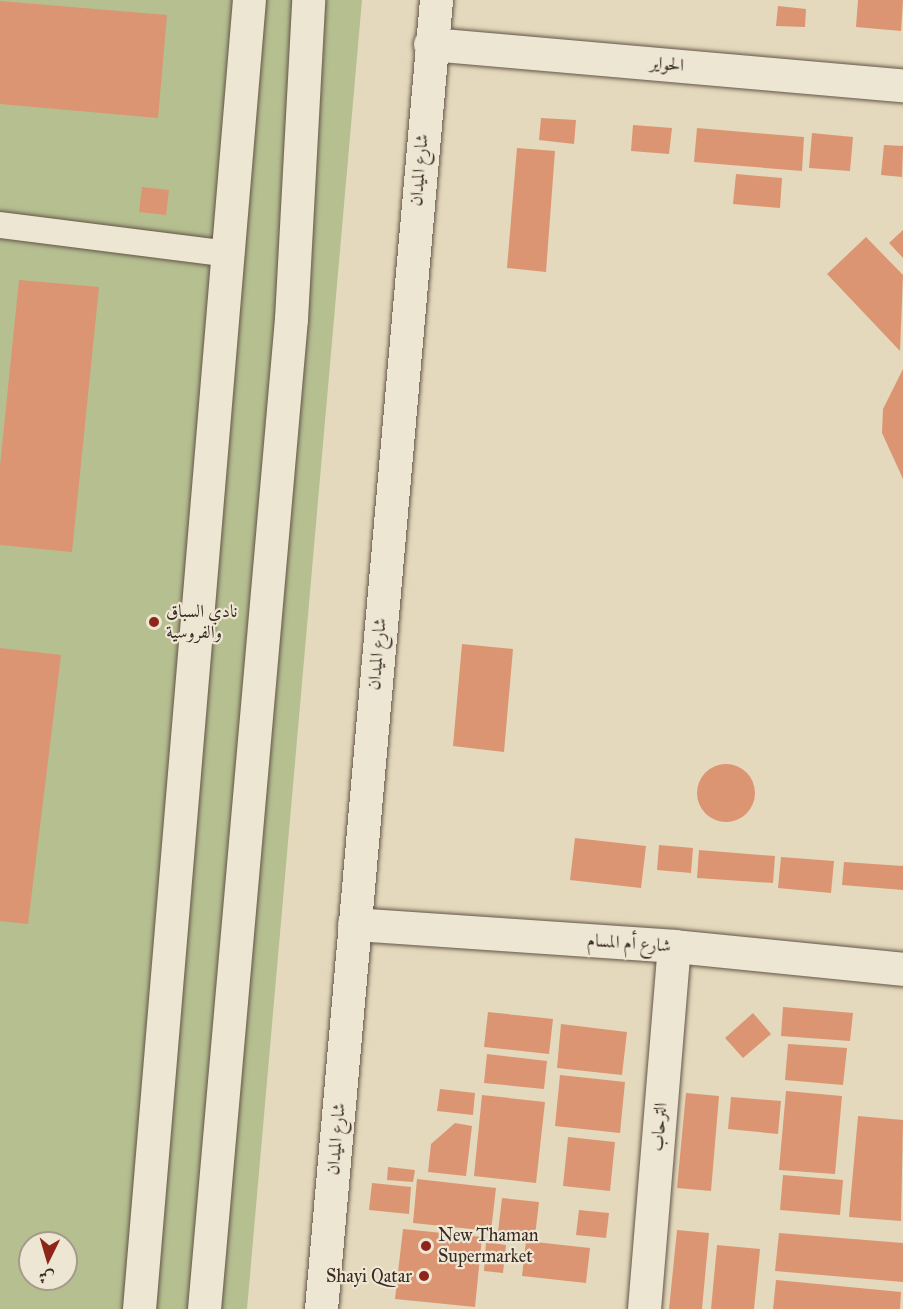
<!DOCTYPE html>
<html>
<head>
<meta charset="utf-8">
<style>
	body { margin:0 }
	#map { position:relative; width:903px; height:1309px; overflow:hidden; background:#e4d9bc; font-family:"IM FELL Great Primer",Amiri,serif }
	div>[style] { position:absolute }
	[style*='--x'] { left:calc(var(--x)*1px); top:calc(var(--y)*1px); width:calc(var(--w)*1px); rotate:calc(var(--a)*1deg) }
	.green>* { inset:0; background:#b5bf90 }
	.building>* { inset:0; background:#dc9572 }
	.round { border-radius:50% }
	.roads { filter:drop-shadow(0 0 2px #645548) drop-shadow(0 0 2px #645548) }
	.service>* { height:26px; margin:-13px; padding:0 13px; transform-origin:13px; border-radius:13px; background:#ede6d3 }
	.minor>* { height:33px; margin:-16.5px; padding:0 16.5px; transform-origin:16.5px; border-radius:16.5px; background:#ede6d3 }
	.tertiary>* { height:33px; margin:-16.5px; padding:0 16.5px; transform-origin:16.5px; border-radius:16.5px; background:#ede6d3 }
	.dots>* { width:16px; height:16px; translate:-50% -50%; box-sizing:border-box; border:3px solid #ede6d3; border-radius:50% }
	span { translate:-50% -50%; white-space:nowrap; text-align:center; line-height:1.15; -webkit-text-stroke:4.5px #ede6d3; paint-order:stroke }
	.street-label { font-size:18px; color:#3a2922 }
	.poi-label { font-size:18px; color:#3a2922 }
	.left { translate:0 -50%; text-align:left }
	.right { translate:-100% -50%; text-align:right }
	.north { position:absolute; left:18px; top:1231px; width:60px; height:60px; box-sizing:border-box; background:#ede6d3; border:2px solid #a59a8c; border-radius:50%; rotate:185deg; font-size:16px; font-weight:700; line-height:24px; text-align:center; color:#3a2922 }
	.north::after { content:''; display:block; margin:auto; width:21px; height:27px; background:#8f2418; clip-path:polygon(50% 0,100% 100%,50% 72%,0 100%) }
</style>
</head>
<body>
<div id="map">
	<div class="green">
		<div style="clip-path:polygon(evenodd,0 0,362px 0,247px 1309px,0 1309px,0 0,30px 1243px,66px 1243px,66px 1279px,30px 1279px,30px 1243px)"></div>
	</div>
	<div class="building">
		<div style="clip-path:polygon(858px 0,903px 0,901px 31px,856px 27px)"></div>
		<div style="clip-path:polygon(0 1px,167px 15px,158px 118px,0 104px)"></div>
		<div style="clip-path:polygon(778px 6px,806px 9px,805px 27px,776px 26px)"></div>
		<div style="clip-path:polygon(541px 118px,576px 120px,574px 144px,539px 140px)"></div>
		<div style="clip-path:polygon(633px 125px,672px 128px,669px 154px,631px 151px)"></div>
		<div style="clip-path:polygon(697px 128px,804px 137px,802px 171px,694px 162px)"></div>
		<div style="clip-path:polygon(812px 133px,853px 137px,850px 171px,809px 168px)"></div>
		<div style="clip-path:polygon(884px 145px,903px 146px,902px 177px,881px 175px)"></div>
		<div style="clip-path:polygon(517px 148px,555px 151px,546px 272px,507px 268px)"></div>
		<div style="clip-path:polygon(736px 174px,782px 178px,780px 208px,733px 204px)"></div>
		<div style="clip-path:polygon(142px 187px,169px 190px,166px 215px,139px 212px)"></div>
		<div style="clip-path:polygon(903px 230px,903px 258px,889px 243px)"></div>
		<div style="clip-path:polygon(866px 237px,903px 275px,900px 351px,827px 274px)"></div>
		<div style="clip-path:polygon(19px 280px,99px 287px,72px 552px,0 545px,0 466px)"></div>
		<div style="clip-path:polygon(903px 369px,903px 479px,882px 433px,883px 409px)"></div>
		<div style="clip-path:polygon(462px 644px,513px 649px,504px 752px,453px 746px)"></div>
		<div style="clip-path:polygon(0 648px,61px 655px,28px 924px,0 921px)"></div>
		<div class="round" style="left:697px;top:764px;width:58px;height:58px"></div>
		<div style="clip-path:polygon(575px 838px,646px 846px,641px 888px,570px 880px)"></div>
		<div style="clip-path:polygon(659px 845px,693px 848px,691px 873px,657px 870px)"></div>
		<div style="clip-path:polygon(699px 850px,775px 856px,773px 883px,697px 878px)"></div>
		<div style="clip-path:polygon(781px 857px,834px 861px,831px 893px,778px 888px)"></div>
		<div style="clip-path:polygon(844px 862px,903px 866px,903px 890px,842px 885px)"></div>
		<div style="clip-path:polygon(783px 1007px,853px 1013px,850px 1041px,781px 1036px)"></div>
		<div style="clip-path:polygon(488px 1012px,553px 1019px,549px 1054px,484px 1047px)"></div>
		<div style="clip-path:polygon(753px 1013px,771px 1034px,743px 1058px,725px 1038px)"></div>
		<div style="clip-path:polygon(561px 1024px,627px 1032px,622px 1075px,557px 1068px)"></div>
		<div style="clip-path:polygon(788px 1044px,847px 1048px,843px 1085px,785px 1080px)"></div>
		<div style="clip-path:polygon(487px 1054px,547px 1061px,544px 1089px,484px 1083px)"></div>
		<div style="clip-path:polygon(560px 1075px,625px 1082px,620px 1133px,555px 1126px)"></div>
		<div style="clip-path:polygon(440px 1089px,475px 1093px,473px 1115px,437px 1111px)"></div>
		<div style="clip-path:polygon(786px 1091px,842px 1096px,835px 1174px,779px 1170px)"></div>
		<div style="clip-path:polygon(686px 1093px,719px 1096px,711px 1191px,677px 1188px)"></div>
		<div style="clip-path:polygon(482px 1095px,545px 1102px,536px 1183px,474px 1176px)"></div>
		<div style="clip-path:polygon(731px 1097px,781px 1101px,778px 1134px,728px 1129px)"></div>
		<div style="clip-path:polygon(858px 1116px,903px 1120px,901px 1221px,849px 1217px)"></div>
		<div style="clip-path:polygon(455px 1123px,472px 1126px,466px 1176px,428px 1172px,431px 1144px)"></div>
		<div style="clip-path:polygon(568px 1137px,615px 1142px,610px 1191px,563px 1186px)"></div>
		<div style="clip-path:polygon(388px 1167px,415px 1170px,413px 1182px,387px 1180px)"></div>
		<div style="clip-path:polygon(783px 1175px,843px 1180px,840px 1215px,780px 1210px)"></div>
		<div style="clip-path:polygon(417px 1179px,496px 1188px,491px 1231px,413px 1223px)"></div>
		<div style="clip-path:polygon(372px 1183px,411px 1187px,409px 1214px,369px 1210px)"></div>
		<div style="clip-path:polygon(502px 1198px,539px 1202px,535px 1236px,498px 1232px)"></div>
		<div style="clip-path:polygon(579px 1210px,609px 1213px,606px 1238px,576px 1235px)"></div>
		<div style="clip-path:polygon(403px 1229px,482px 1237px,475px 1307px,395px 1299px)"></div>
		<div style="clip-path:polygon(677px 1230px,709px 1233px,702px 1309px,669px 1309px)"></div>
		<div style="clip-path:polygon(779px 1233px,903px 1243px,903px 1282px,775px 1271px)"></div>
		<div style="clip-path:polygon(526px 1241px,590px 1248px,586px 1283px,522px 1276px)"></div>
		<div style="clip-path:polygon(486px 1242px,506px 1245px,503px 1273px,484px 1271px)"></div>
		<div style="clip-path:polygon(717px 1245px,760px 1249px,754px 1309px,711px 1309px)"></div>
		<div style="clip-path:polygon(776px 1280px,901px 1292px,900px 1309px,773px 1309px)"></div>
	</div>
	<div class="roads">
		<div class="service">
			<div style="--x:0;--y:225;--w:233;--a:7.2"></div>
		</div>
		<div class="minor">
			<div style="--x:430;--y:44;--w:475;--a:5"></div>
			<div style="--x:139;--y:1309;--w:1314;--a:-85.2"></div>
			<div style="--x:204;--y:1309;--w:994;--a:-84.98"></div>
			<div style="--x:291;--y:319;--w:319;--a:-86.9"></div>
			<div style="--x:644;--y:1309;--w:364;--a:-85.3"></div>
		</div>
		<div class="tertiary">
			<div style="--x:354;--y:924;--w:321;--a:3.9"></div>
			<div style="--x:674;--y:946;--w:230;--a:5.7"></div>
			<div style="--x:321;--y:1309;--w:1314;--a:-84.98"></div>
		</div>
	</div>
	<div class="dots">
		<div style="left:154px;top:622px;background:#8f2418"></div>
		<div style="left:426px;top:1246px;background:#8f2418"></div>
		<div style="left:424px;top:1276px;background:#8f2418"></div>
	</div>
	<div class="street-label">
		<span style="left:667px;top:64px;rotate:5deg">الحواير</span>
		<span style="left:419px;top:170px;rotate:-85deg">شارع الميدان</span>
		<span style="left:377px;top:654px;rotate:-85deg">شارع الميدان</span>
		<span style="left:629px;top:943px;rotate:4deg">شارع أم المسام</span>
		<span style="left:659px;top:1127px;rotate:-85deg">الترحاب</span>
		<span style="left:336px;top:1139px;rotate:-85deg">شارع الميدان</span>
	</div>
	<div class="poi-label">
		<span class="left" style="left:166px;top:622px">نادي السباق<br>والفروسية</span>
		<span class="left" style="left:438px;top:1246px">New Thaman<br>Supermarket</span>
		<span class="right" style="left:412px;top:1276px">Shayi Qatar</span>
	</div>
	<div class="north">ش</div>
</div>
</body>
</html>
